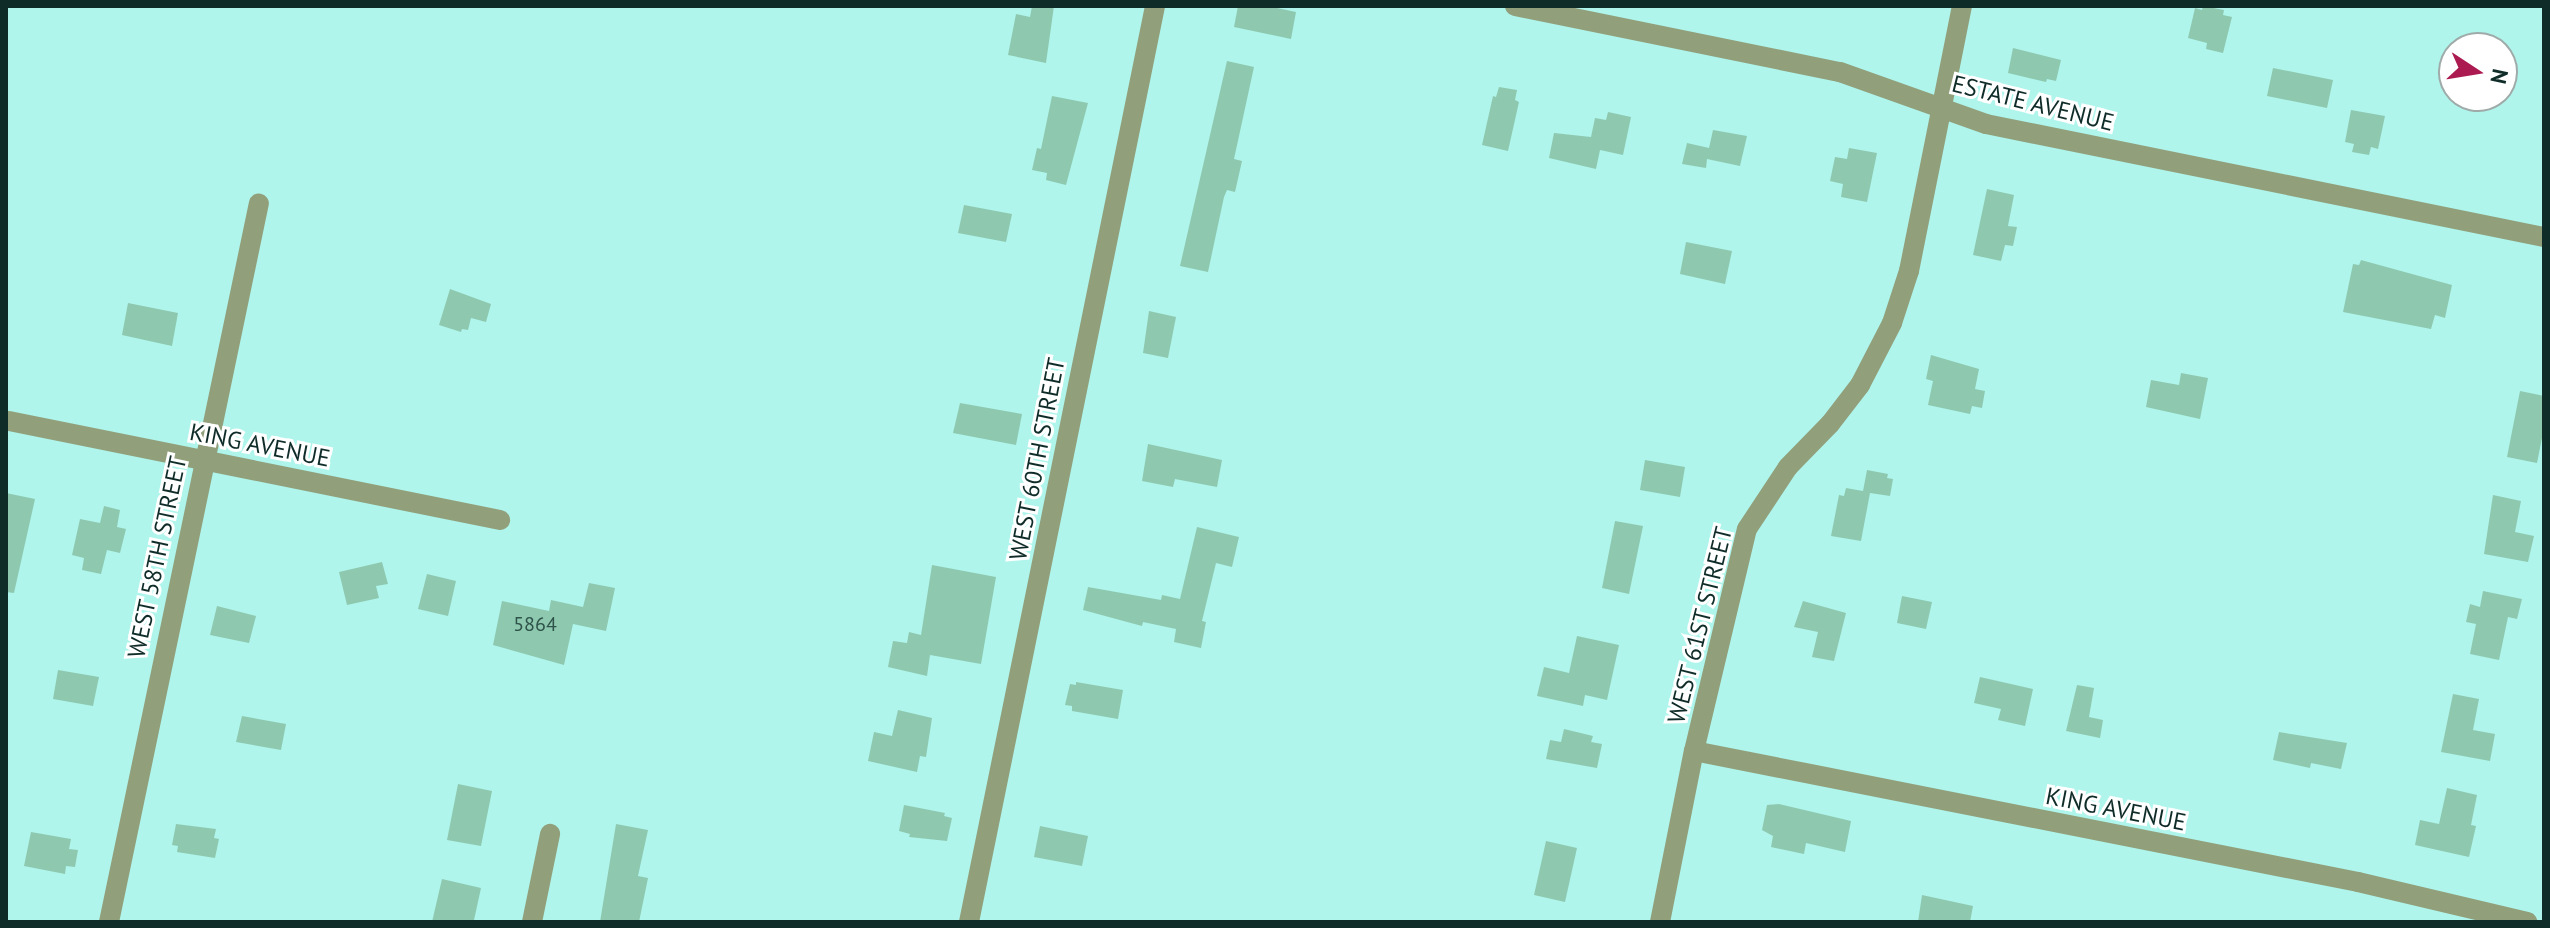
<!DOCTYPE html>
<html>
<head>
<meta charset="utf-8">
<style>
	body { margin:0 }
	#map { position:relative; width:2550px; height:928px; overflow:hidden; background:#aff5ec; font-family:"PT Sans",sans-serif }
	div>[style] { position:absolute }
	[style*='--x'] { left:calc(var(--x)*1px); top:calc(var(--y)*1px); width:calc(var(--w)*1px); rotate:calc(var(--a)*1deg) }
	.building>* { inset:0; background:#8ec9af }
	.street>* { height:20px; margin:-10px; padding:0 10px; transform-origin:10px; border-radius:10px; background:#91a07b }
	span { translate:-50% -50%; white-space:nowrap; text-align:center; line-height:1.15; -webkit-text-stroke:6px #fff; paint-order:stroke }
	.number-label { font-size:20px; color:#2f534a }
	.number-label span { -webkit-text-stroke-width:0 }
	.street-label { font-size:24px; color:#0f2c29 }
	.frame { position:absolute; inset:0; border:8px solid #0f2c29; pointer-events:none }
	.north { position:absolute; left:2438px; top:32px; width:80px; height:80px; box-sizing:border-box; background:#fff; border:2px solid #9faba9; border-radius:50%; rotate:102deg; font-size:22px; font-weight:700; line-height:32px; text-align:center; color:#0f2c29 }
	.north::after { content:''; display:block; margin:auto; width:28px; height:36px; background:#ab1a50; clip-path:polygon(50% 0,100% 100%,50% 72%,0 100%) }
</style>
</head>
<body>
<div id="map">
	<div class="building">
		<div style="clip-path:polygon(1032px 6px,1054px 6px,1046px 63px,1008px 55px,1016px 14px,1030px 17px)"></div>
		<div style="clip-path:polygon(1238px 6px,1267px 6px,1296px 12px,1291px 39px,1234px 27px)"></div>
		<div style="clip-path:polygon(2203px 6px,2224px 10px,2223px 15px,2232px 17px,2223px 53px,2206px 49px,2207px 43px,2188px 38px,2195px 8px,2202px 10px)"></div>
		<div style="clip-path:polygon(2013px 48px,2061px 60px,2056px 81px,2047px 79px,2046px 82px,2008px 73px)"></div>
		<div style="clip-path:polygon(1227px 61px,1254px 67px,1234px 159px,1242px 161px,1235px 192px,1227px 190px,1224px 197px,1208px 272px,1180px 266px)"></div>
		<div style="clip-path:polygon(2273px 68px,2333px 80px,2327px 108px,2267px 96px)"></div>
		<div style="clip-path:polygon(1499px 87px,1517px 90px,1515px 100px,1519px 102px,1508px 151px,1482px 145px,1493px 96px,1496px 97px)"></div>
		<div style="clip-path:polygon(1052px 96px,1088px 103px,1066px 185px,1046px 180px,1047px 173px,1032px 170px,1037px 148px,1041px 149px)"></div>
		<div style="clip-path:polygon(2351px 110px,2385px 116px,2378px 149px,2371px 147px,2369px 155px,2352px 152px,2354px 144px,2345px 142px)"></div>
		<div style="clip-path:polygon(1608px 112px,1631px 117px,1623px 155px,1600px 150px,1596px 169px,1549px 158px,1554px 133px,1591px 137px,1595px 118px,1606px 120px)"></div>
		<div style="clip-path:polygon(1713px 130px,1747px 136px,1740px 166px,1707px 159px,1706px 168px,1682px 164px,1687px 143px,1709px 148px)"></div>
		<div style="clip-path:polygon(1849px 148px,1877px 153px,1867px 202px,1841px 197px,1843px 184px,1830px 181px,1835px 157px,1847px 159px)"></div>
		<div style="clip-path:polygon(1987px 189px,2014px 195px,2008px 226px,2017px 227px,2013px 246px,2005px 245px,2001px 261px,1973px 255px)"></div>
		<div style="clip-path:polygon(964px 205px,1012px 214px,1006px 242px,958px 233px)"></div>
		<div style="clip-path:polygon(1686px 242px,1732px 251px,1725px 284px,1680px 274px)"></div>
		<div style="clip-path:polygon(2361px 260px,2452px 285px,2445px 318px,2435px 315px,2431px 329px,2343px 312px,2353px 264px,2359px 265px)"></div>
		<div style="clip-path:polygon(450px 289px,491px 304px,486px 322px,471px 318px,468px 330px,462px 329px,461px 332px,439px 325px)"></div>
		<div style="clip-path:polygon(128px 303px,178px 313px,172px 346px,122px 335px)"></div>
		<div style="clip-path:polygon(1149px 311px,1176px 317px,1168px 358px,1143px 353px)"></div>
		<div style="clip-path:polygon(1931px 355px,1979px 369px,1975px 389px,1985px 391px,1982px 408px,1972px 406px,1970px 414px,1928px 405px,1933px 381px,1926px 379px)"></div>
		<div style="clip-path:polygon(2181px 373px,2208px 378px,2200px 419px,2146px 407px,2151px 380px,2179px 385px)"></div>
		<div style="clip-path:polygon(2520px 391px,2544px 396px,2544px 428px,2537px 463px,2507px 457px)"></div>
		<div style="clip-path:polygon(960px 403px,1022px 414px,1016px 445px,953px 433px)"></div>
		<div style="clip-path:polygon(1148px 444px,1222px 460px,1217px 487px,1175px 479px,1173px 487px,1142px 481px)"></div>
		<div style="clip-path:polygon(1645px 460px,1685px 467px,1680px 497px,1640px 490px)"></div>
		<div style="clip-path:polygon(1867px 470px,1888px 474px,1887px 478px,1893px 479px,1890px 496px,1870px 493px,1861px 541px,1831px 536px,1839px 495px,1844px 496px,1846px 488px,1863px 491px)"></div>
		<div style="clip-path:polygon(6px 493px,35px 499px,14px 593px,6px 592px)"></div>
		<div style="clip-path:polygon(2493px 495px,2521px 501px,2515px 532px,2534px 536px,2528px 562px,2484px 554px)"></div>
		<div style="clip-path:polygon(104px 506px,120px 510px,117px 527px,126px 529px,120px 553px,107px 550px,101px 574px,82px 570px,84px 558px,72px 555px,80px 519px,100px 523px)"></div>
		<div style="clip-path:polygon(1615px 521px,1643px 526px,1629px 594px,1602px 588px)"></div>
		<div style="clip-path:polygon(1197px 527px,1239px 537px,1232px 567px,1216px 563px,1202px 621px,1206px 622px,1201px 648px,1174px 642px,1176px 629px,1143px 622px,1142px 626px,1083px 610px,1088px 587px,1161px 600px,1162px 595px,1180px 599px)"></div>
		<div style="clip-path:polygon(382px 562px,388px 584px,376px 586px,379px 598px,347px 605px,339px 572px)"></div>
		<div style="clip-path:polygon(932px 565px,996px 577px,981px 664px,930px 655px,927px 676px,888px 667px,893px 641px,907px 643px,909px 632px,921px 635px)"></div>
		<div style="clip-path:polygon(427px 574px,456px 581px,448px 616px,418px 609px)"></div>
		<div style="clip-path:polygon(589px 583px,615px 588px,606px 631px,573px 624px,564px 665px,493px 645px,502px 601px,549px 611px,551px 600px,583px 607px)"></div>
		<div style="clip-path:polygon(2483px 591px,2522px 599px,2517px 619px,2508px 617px,2499px 660px,2470px 654px,2476px 624px,2466px 622px,2470px 604px,2480px 607px)"></div>
		<div style="clip-path:polygon(1902px 596px,1932px 602px,1926px 629px,1897px 623px)"></div>
		<div style="clip-path:polygon(1803px 601px,1846px 613px,1834px 661px,1812px 657px,1818px 632px,1794px 627px)"></div>
		<div style="clip-path:polygon(217px 606px,256px 616px,249px 643px,210px 635px)"></div>
		<div style="clip-path:polygon(1577px 636px,1619px 645px,1607px 700px,1585px 695px,1583px 706px,1537px 696px,1544px 667px,1569px 673px)"></div>
		<div style="clip-path:polygon(58px 670px,99px 677px,93px 706px,53px 699px)"></div>
		<div style="clip-path:polygon(1980px 677px,2033px 689px,2025px 726px,1998px 720px,2001px 709px,1974px 703px)"></div>
		<div style="clip-path:polygon(1076px 682px,1123px 690px,1118px 719px,1072px 711px,1072px 706px,1065px 705px,1070px 684px,1076px 685px)"></div>
		<div style="clip-path:polygon(2077px 685px,2094px 688px,2089px 717px,2103px 720px,2100px 738px,2066px 731px)"></div>
		<div style="clip-path:polygon(2453px 694px,2479px 699px,2473px 730px,2495px 734px,2490px 761px,2441px 752px)"></div>
		<div style="clip-path:polygon(898px 710px,932px 718px,926px 757px,920px 756px,917px 772px,868px 761px,874px 732px,892px 736px)"></div>
		<div style="clip-path:polygon(242px 716px,286px 724px,281px 750px,236px 742px)"></div>
		<div style="clip-path:polygon(1564px 729px,1593px 736px,1591px 742px,1602px 744px,1597px 768px,1546px 759px,1550px 740px,1561px 742px)"></div>
		<div style="clip-path:polygon(2279px 732px,2347px 743px,2341px 769px,2311px 763px,2310px 768px,2273px 760px)"></div>
		<div style="clip-path:polygon(458px 784px,492px 791px,481px 846px,447px 840px)"></div>
		<div style="clip-path:polygon(2447px 788px,2477px 795px,2471px 825px,2476px 826px,2469px 857px,2415px 845px,2420px 820px,2439px 824px)"></div>
		<div style="clip-path:polygon(1779px 804px,1851px 821px,1845px 852px,1806px 843px,1804px 854px,1771px 847px,1773px 836px,1762px 830px,1767px 805px)"></div>
		<div style="clip-path:polygon(904px 805px,945px 813px,944px 816px,952px 818px,947px 841px,909px 837px,910px 834px,899px 831px)"></div>
		<div style="clip-path:polygon(176px 824px,216px 829px,214px 838px,219px 839px,215px 858px,177px 852px,178px 846px,172px 845px)"></div>
		<div style="clip-path:polygon(616px 824px,648px 830px,638px 876px,648px 878px,639px 922px,600px 922px)"></div>
		<div style="clip-path:polygon(1040px 826px,1088px 836px,1082px 866px,1034px 857px)"></div>
		<div style="clip-path:polygon(31px 832px,71px 839px,69px 849px,78px 850px,75px 867px,66px 866px,65px 874px,24px 866px)"></div>
		<div style="clip-path:polygon(1546px 841px,1577px 848px,1565px 902px,1534px 895px)"></div>
		<div style="clip-path:polygon(442px 879px,481px 888px,474px 920px,432px 922px)"></div>
		<div style="clip-path:polygon(1922px 895px,1973px 906px,1970px 922px,1918px 922px)"></div>
	</div>
	<div class="street">
		<div style="--x:1515;--y:6;--w:332;--a:11.5"></div>
		<div style="--x:1840;--y:72;--w:155;--a:19.6"></div>
		<div style="--x:1986;--y:124;--w:569;--a:11.45"></div>
		<div style="--x:9;--y:421;--w:501;--a:11.4"></div>
		<div style="--x:1694;--y:751;--w:677;--a:11.16"></div>
		<div style="--x:2358;--y:882;--w:174;--a:13.3"></div>
		<div style="--x:109;--y:922;--w:734;--a:-78.22"></div>
		<div style="--x:532;--y:922;--w:90;--a:-78.4"></div>
		<div style="--x:969;--y:922;--w:935;--a:-78.52"></div>
		<div style="--x:1660;--y:922;--w:174;--a:-78.8"></div>
		<div style="--x:1694;--y:751;--w:228;--a:-76.6"></div>
		<div style="--x:1747;--y:529;--w:74;--a:-56.5"></div>
		<div style="--x:1788;--y:467;--w:60;--a:-45.7"></div>
		<div style="--x:1830;--y:424;--w:49;--a:-52.4"></div>
		<div style="--x:1860;--y:385;--w:70;--a:-62.7"></div>
		<div style="--x:1892;--y:323;--w:55;--a:-71.9"></div>
		<div style="--x:1909;--y:271;--w:270;--a:-78.7"></div>
	</div>
	<div class="number-label">
		<span style="left:535px;top:624px">5864</span>
	</div>
	<div class="street-label">
		<span style="left:2033px;top:103px;rotate:14deg">ESTATE AVENUE</span>
		<span style="left:260px;top:445px;rotate:11deg">KING AVENUE</span>
		<span style="left:1037px;top:459px;rotate:-79deg">WEST 60TH STREET</span>
		<span style="left:157px;top:557px;rotate:-78deg">WEST 58TH STREET</span>
		<span style="left:1700px;top:625px;rotate:-76deg">WEST 61ST STREET</span>
		<span style="left:2116px;top:809px;rotate:11deg">KING AVENUE</span>
	</div>
	<div class="frame"></div>
	<div class="north">N</div>
</div>
</body>
</html>
